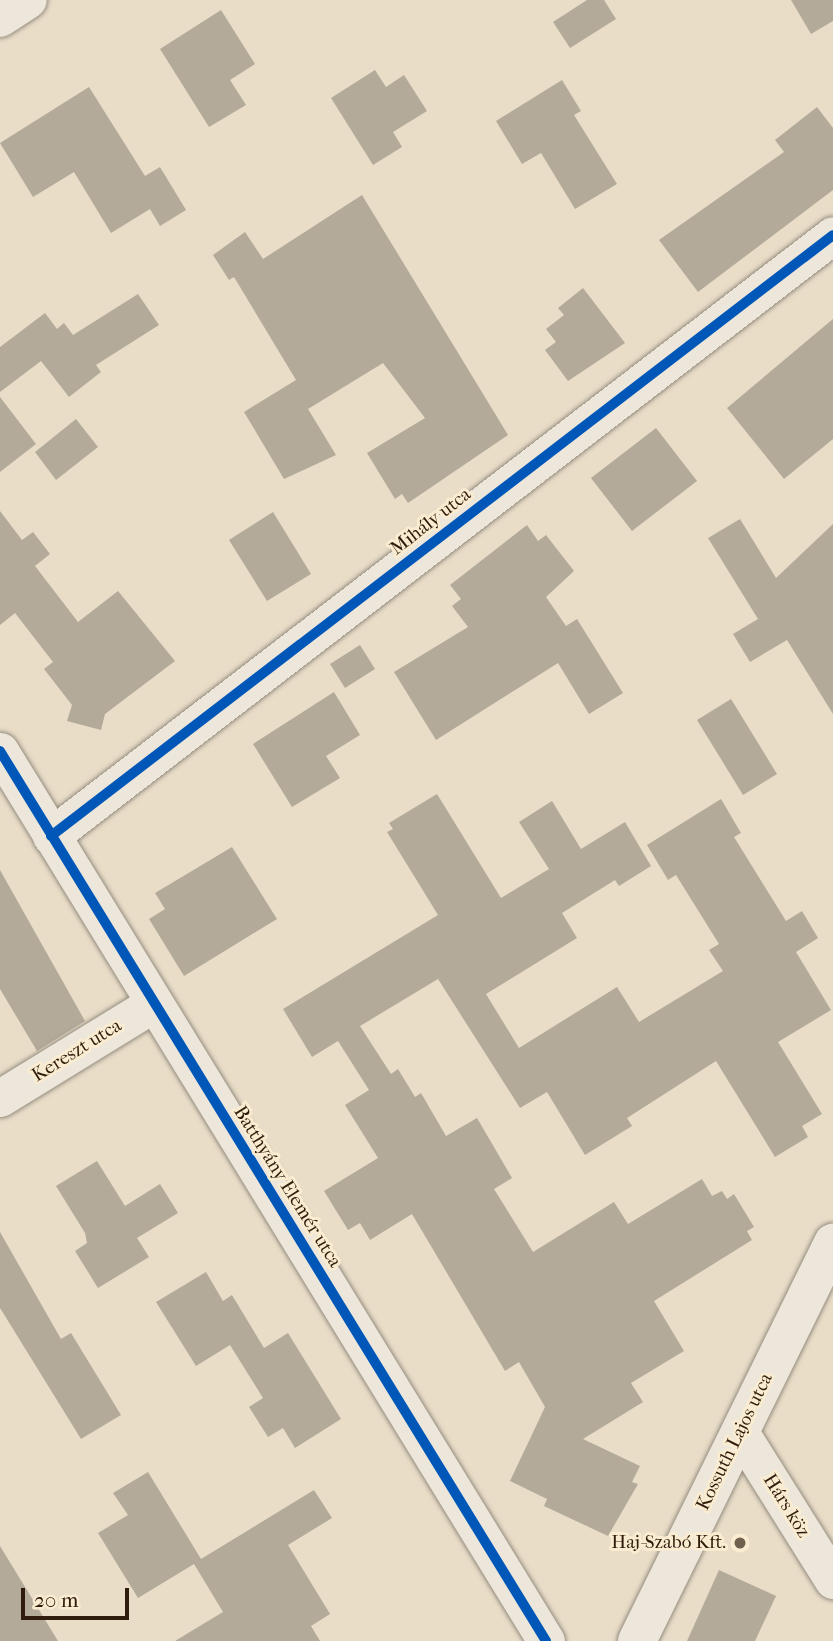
<!DOCTYPE html>
<html>
<head>
<meta charset="utf-8">
<style>
	body { margin:0 }
	#map { position:relative; width:833px; height:1641px; overflow:hidden; background:#e9ddc7; font-family:"IM FELL French Canon",serif }
	div>[style] { position:absolute }
	[style*='--x'] { left:calc(var(--x)*1px); top:calc(var(--y)*1px); width:calc(var(--w)*1px); rotate:calc(var(--a)*1deg) }
	.building>* { inset:0; background:#b3aa9a }
	.roads { filter:drop-shadow(0 0 2px #968d80) drop-shadow(0 0 2px #968d80) }
	.minor>* { height:37px; margin:-18.5px; padding:0 18.5px; transform-origin:18.5px; border-radius:18.5px; background:#ece6db }
	.tertiary>* { height:38px; margin:-19px; padding:0 19px; transform-origin:19px; border-radius:19px; background:#ece6db }
	.secondary>* { height:38px; margin:-19px; padding:0 19px; transform-origin:19px; border-radius:19px; background:#ece6db }
	.cycleway>* { height:10px; margin:-5px; padding:0 5px; transform-origin:5px; border-radius:5px; background:#0057b8 }
	.dots>* { width:19px; height:19px; translate:-50% -50%; box-sizing:border-box; border:4px solid #faecd1; border-radius:50% }
	span { translate:-50% -50%; white-space:nowrap; text-align:center; line-height:1.15; -webkit-text-stroke:6px #faecd1; paint-order:stroke }
	.street-label { font-size:19px; color:#2f1c0c }
	.poi-label { font-size:19px; color:#2f1c0c }
	.right { translate:-100% -50%; text-align:right }
	.scale { position:absolute; left:21px; top:1588px; width:108px; height:32px; box-sizing:border-box; border:4px solid #2f1c0c; border-top:0; padding-left:9px; font-size:21px; line-height:24px; white-space:nowrap; color:#2f1c0c; -webkit-text-stroke:5px #faecd1; paint-order:stroke }
</style>
</head>
<body>
<div id="map">
	<div class="building">
		<div style="clip-path:polygon(587px 0,604px 0,616px 19px,570px 48px,553px 22px)"></div>
		<div style="clip-path:polygon(791px 0,833px 0,833px 21px,811px 34px)"></div>
		<div style="clip-path:polygon(221px 10px,255px 64px,230px 80px,246px 105px,209px 127px,160px 49px)"></div>
		<div style="clip-path:polygon(375px 70px,386px 87px,404px 75px,427px 111px,393px 132px,402px 147px,373px 165px,331px 98px)"></div>
		<div style="clip-path:polygon(562px 80px,581px 111px,574px 115px,617px 184px,575px 209px,541px 153px,522px 164px,496px 121px)"></div>
		<div style="clip-path:polygon(89px 87px,145px 176px,160px 167px,186px 210px,160px 226px,150px 209px,111px 233px,74px 172px,33px 197px,0 143px)"></div>
		<div style="clip-path:polygon(817px 107px,833px 128px,833px 190px,698px 292px,659px 240px,784px 152px,775px 140px)"></div>
		<div style="clip-path:polygon(362px 195px,508px 435px,408px 503px,402px 494px,395px 499px,367px 453px,425px 418px,383px 363px,308px 409px,336px 455px,284px 479px,244px 412px,296px 380px,234px 277px,229px 280px,213px 255px,245px 232px,263px 259px)"></div>
		<div style="clip-path:polygon(583px 288px,625px 343px,568px 381px,545px 350px,556px 342px,546px 329px,564px 315px,558px 308px)"></div>
		<div style="clip-path:polygon(138px 294px,159px 325px,96px 365px,101px 372px,69px 397px,41px 361px,0 392px,0 347px,45px 313px,57px 329px,64px 323px,73px 335px)"></div>
		<div style="clip-path:polygon(833px 319px,833px 439px,784px 479px,727px 408px)"></div>
		<div style="clip-path:polygon(0 397px,36px 444px,0 472px)"></div>
		<div style="clip-path:polygon(76px 419px,98px 447px,56px 480px,35px 452px)"></div>
		<div style="clip-path:polygon(656px 428px,697px 481px,632px 531px,591px 478px)"></div>
		<div style="clip-path:polygon(0 511px,22px 540px,33px 532px,50px 554px,35px 566px,78px 622px,118px 591px,175px 661px,105px 714px,101px 730px,67px 721px,72px 705px,44px 669px,53px 662px,15px 613px,0 625px)"></div>
		<div style="clip-path:polygon(273px 512px,311px 574px,267px 601px,229px 540px)"></div>
		<div style="clip-path:polygon(740px 519px,776px 578px,833px 524px,833px 714px,787px 640px,750px 662px,733px 634px,758px 619px,708px 538px)"></div>
		<div style="clip-path:polygon(527px 525px,538px 541px,546px 535px,574px 571px,546px 597px,566px 626px,577px 619px,623px 693px,589px 714px,558px 663px,436px 740px,394px 672px,468px 627px,452px 606px,461px 599px,450px 585px)"></div>
		<div style="clip-path:polygon(360px 645px,375px 669px,345px 688px,330px 664px)"></div>
		<div style="clip-path:polygon(334px 692px,360px 735px,326px 756px,340px 778px,292px 807px,253px 744px)"></div>
		<div style="clip-path:polygon(731px 699px,777px 774px,743px 795px,697px 720px)"></div>
		<div style="clip-path:polygon(437px 794px,501px 898px,549px 869px,519px 822px,552px 801px,581px 849px,625px 822px,651px 866px,619px 886px,615px 880px,562px 913px,577px 938px,486px 994px,519px 1048px,617px 987px,639px 1022px,723px 971px,709px 950px,719px 944px,676px 875px,668px 880px,647px 845px,721px 799px,741px 833px,734px 837px,786px 921px,802px 911px,818px 938px,796px 952px,831px 1010px,778px 1042px,822px 1114px,802px 1126px,808px 1137px,775px 1157px,716px 1061px,627px 1118px,632px 1126px,585px 1155px,547px 1092px,520px 1108px,438px 979px,360px 1026px,391px 1074px,398px 1069px,415px 1097px,421px 1093px,446px 1136px,477px 1118px,512px 1178px,494px 1189px,533px 1252px,614px 1202px,628px 1224px,702px 1179px,712px 1196px,722px 1191px,727px 1199px,734px 1194px,754px 1227px,747px 1231px,752px 1240px,654px 1301px,684px 1351px,631px 1383px,643px 1402px,583px 1439px,640px 1466px,632px 1482px,638px 1484px,608px 1536px,544px 1506px,547px 1499px,510px 1481px,545px 1407px,519px 1362px,505px 1371px,412px 1214px,370px 1240px,360px 1223px,348px 1230px,324px 1191px,378px 1158px,345px 1105px,369px 1090px,338px 1041px,312px 1057px,283px 1009px,438px 915px,387px 832px,393px 829px,389px 823px)"></div>
		<div style="clip-path:polygon(232px 847px,277px 919px,184px 976px,149px 919px,165px 909px,155px 893px)"></div>
		<div style="clip-path:polygon(0 870px,85px 1021px,37px 1051px,0 989px)"></div>
		<div style="clip-path:polygon(97px 1161px,125px 1206px,160px 1184px,178px 1213px,137px 1238px,149px 1257px,98px 1288px,75px 1251px,87px 1243px,85px 1233px,56px 1186px)"></div>
		<div style="clip-path:polygon(0 1232px,61px 1339px,71px 1333px,121px 1415px,81px 1439px,0 1308px)"></div>
		<div style="clip-path:polygon(206px 1272px,223px 1301px,232px 1295px,264px 1348px,288px 1333px,341px 1419px,295px 1448px,283px 1428px,268px 1437px,249px 1407px,263px 1398px,230px 1345px,196px 1366px,156px 1302px)"></div>
		<div style="clip-path:polygon(148px 1472px,201px 1559px,314px 1490px,332px 1518px,288px 1545px,330px 1614px,311px 1626px,320px 1641px,175px 1641px,223px 1612px,194px 1564px,138px 1598px,98px 1533px,128px 1515px,113px 1493px)"></div>
		<div style="clip-path:polygon(0 1546px,58px 1641px,0 1641px)"></div>
		<div style="clip-path:polygon(719px 1570px,776px 1596px,755px 1641px,687px 1641px)"></div>
	</div>
	<div class="roads">
		<div class="minor">
			<div style="--x:0;--y:751;--w:1044;--a:58.47"></div>
			<div style="--x:51;--y:836;--w:986;--a:-37.54"></div>
			<div style="--x:0;--y:1098;--w:180;--a:-31.6"></div>
			<div style="--x:740;--y:1432;--w:175;--a:57.9"></div>
		</div>
		<div class="tertiary">
			<div style="--x:637;--y:1641;--w:444;--a:-63.8"></div>
		</div>
		<div class="secondary">
			<div style="--x:0;--y:18;--w:33;--a:-33"></div>
		</div>
	</div>
	<div class="cycleway">
		<div style="--x:0;--y:751;--w:1044;--a:58.47"></div>
		<div style="--x:51;--y:836;--w:986;--a:-37.54"></div>
	</div>
	<div class="dots">
		<div style="left:740px;top:1543px;background:#70604d"></div>
	</div>
	<div class="street-label">
		<span style="left:431px;top:522px;rotate:-38deg">Mihály utca</span>
		<span style="left:77px;top:1051px;rotate:-32deg">Kereszt utca</span>
		<span style="left:287px;top:1187px;rotate:58deg">Batthyány Elemér utca</span>
		<span style="left:735px;top:1442px;rotate:-64deg">Kossuth Lajos utca</span>
		<span style="left:786px;top:1506px;rotate:58deg">Hárs köz</span>
	</div>
	<div class="poi-label">
		<span class="right" style="left:726px;top:1543px">Haj-Szabó Kft.</span>
	</div>
	<div class="scale">20 m</div>
</div>
</body>
</html>
